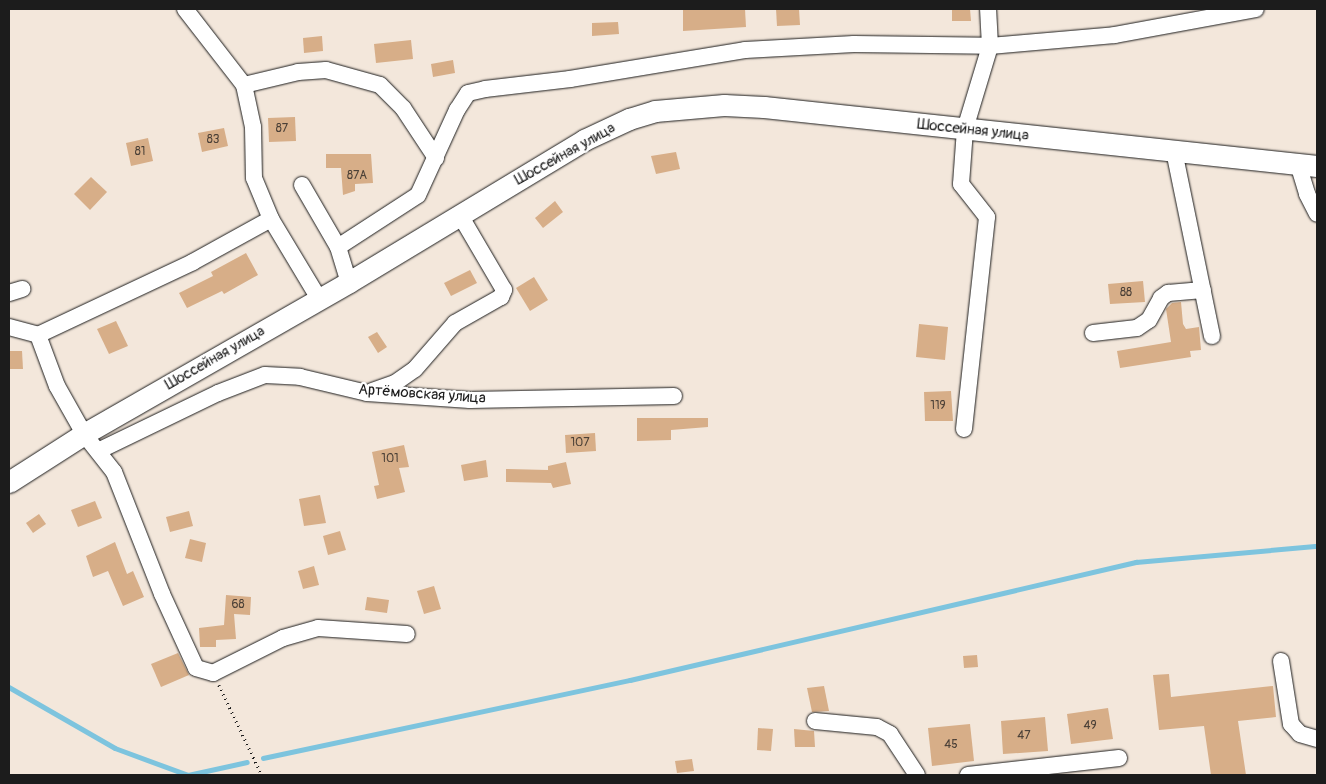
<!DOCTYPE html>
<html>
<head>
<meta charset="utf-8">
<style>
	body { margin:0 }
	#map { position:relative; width:1326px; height:784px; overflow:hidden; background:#f3e7db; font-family:Pangolin,sans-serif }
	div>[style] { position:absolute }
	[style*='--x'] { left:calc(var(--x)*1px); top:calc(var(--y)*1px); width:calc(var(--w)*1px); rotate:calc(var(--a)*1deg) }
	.stream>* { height:4.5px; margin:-2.25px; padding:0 2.25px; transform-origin:2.25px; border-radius:2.25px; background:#7dc4de }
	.building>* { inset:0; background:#d7ae88 }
	.path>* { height:2.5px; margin-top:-1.25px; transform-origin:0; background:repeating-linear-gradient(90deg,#1c1c1c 0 1px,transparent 0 5px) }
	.roads { filter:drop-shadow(0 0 1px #1c1c1c) drop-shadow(0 0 1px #1c1c1c) }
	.minor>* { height:16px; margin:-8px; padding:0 8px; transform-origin:8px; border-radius:8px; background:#fff }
	.major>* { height:21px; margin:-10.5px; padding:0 10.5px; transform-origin:10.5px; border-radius:10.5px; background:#fff }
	span { translate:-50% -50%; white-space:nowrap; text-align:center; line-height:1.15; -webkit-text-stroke:4.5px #fff; paint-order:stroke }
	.number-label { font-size:12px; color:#4b4037 }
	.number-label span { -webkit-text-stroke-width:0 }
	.street-label { font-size:15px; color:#1c1c1c }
	.frame { position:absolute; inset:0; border:10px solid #1c1c1c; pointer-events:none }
</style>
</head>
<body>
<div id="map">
	<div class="stream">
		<div style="--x:9;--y:687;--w:122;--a:29.9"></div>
		<div style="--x:115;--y:748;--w:78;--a:20.3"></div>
		<div style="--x:188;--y:775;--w:60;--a:-12.4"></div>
		<div style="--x:263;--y:758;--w:375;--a:-12"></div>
		<div style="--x:630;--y:680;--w:520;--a:-13.13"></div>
		<div style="--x:1136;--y:562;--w:182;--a:-5.1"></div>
	</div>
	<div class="building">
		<div style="clip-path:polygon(683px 9px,745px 9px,746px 27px,683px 31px)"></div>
		<div style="clip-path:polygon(776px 9px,799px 9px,800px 25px,777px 26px)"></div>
		<div style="clip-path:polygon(952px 9px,970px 9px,971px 21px,952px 21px)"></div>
		<div style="clip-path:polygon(618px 22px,619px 34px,592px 36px,592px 23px)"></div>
		<div style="clip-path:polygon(322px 36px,323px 51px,304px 53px,303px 38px)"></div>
		<div style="clip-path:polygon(411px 40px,413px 59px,376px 63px,374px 44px)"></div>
		<div style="clip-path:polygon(453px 60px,455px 73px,433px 77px,431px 64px)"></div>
		<div style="clip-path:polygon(295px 117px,296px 141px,269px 142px,268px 118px)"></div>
		<div style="clip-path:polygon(224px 128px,228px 146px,202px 152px,198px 133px)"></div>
		<div style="clip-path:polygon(148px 138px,153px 161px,131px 166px,126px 143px)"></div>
		<div style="clip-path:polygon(676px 152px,680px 169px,656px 174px,651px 156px)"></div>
		<div style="clip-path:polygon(326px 154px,371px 154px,373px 183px,355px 184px,355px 191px,343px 195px,341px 168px,326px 168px)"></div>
		<div style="clip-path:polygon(91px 177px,107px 192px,90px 210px,74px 194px)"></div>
		<div style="clip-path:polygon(555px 201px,563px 212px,543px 228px,535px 218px)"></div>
		<div style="clip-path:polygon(246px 253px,258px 275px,224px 294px,222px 291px,187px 308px,179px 293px,213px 276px,211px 272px)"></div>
		<div style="clip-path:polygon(470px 270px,477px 283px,451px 296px,444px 283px)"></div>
		<div style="clip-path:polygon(534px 277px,548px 300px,530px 311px,516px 288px)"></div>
		<div style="clip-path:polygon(1143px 281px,1145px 302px,1110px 304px,1108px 284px)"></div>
		<div style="clip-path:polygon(1181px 302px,1183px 324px,1186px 329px,1199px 327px,1201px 350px,1190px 351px,1191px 357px,1120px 368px,1117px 351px,1171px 342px,1166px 309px,1172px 303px)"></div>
		<div style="clip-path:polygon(116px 321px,128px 346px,109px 354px,97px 329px)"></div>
		<div style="clip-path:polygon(919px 324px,948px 327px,945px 360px,916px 357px)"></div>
		<div style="clip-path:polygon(377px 332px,387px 347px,378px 353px,368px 337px)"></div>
		<div style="clip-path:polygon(9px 351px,22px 351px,23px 369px,9px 369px)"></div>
		<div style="clip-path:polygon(951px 391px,953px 421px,925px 421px,924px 392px)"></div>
		<div style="clip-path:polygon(637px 418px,708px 418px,708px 427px,671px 430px,671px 440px,637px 441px)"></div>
		<div style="clip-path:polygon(595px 433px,596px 451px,566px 453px,565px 435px)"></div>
		<div style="clip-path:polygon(404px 445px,409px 467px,399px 468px,405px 492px,377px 499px,374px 486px,379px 485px,372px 452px)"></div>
		<div style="clip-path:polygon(486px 460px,488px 477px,464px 481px,461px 465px)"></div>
		<div style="clip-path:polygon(566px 462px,571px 484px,553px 488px,551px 483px,506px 482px,506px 469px,548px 470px,548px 466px)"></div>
		<div style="clip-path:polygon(320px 495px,326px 523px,304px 526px,299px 499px)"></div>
		<div style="clip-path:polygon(95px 501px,102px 518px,78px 527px,71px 510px)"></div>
		<div style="clip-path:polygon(189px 511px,193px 526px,170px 532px,166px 517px)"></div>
		<div style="clip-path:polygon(39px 514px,46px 524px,33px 533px,26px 523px)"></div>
		<div style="clip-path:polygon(340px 531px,346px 550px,328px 555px,323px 536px)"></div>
		<div style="clip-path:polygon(190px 539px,206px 543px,202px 562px,185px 558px)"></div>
		<div style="clip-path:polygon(115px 542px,127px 574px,133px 571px,144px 597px,123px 606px,108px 571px,93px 577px,86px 556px)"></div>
		<div style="clip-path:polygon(314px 566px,319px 585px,303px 589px,298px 571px)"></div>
		<div style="clip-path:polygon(434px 586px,441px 609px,424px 614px,417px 591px)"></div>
		<div style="clip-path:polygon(226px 595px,251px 597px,250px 615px,234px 614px,236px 639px,216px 640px,216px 647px,200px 647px,199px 628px,224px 625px)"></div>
		<div style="clip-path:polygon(367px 597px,389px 600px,387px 613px,365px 610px)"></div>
		<div style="clip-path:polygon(178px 653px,189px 675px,161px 687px,151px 664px)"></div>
		<div style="clip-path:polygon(977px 655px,978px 667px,964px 668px,963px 656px)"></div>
		<div style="clip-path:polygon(1169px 674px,1171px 697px,1273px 686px,1276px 717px,1238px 721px,1246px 775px,1211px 775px,1204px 726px,1159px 730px,1153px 675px)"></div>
		<div style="clip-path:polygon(824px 686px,829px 711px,812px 712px,807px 688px)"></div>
		<div style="clip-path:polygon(1108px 708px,1113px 739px,1071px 744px,1067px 714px)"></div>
		<div style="clip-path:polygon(1045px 717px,1048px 751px,1003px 754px,1001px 721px)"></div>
		<div style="clip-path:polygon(970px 724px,974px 761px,932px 766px,928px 728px)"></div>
		<div style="clip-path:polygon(758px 728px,773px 729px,771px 751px,757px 750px)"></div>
		<div style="clip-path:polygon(794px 729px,814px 731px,815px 747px,795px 747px)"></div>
		<div style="clip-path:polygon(692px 759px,694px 771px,677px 773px,675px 761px)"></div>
	</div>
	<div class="path">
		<div style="--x:219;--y:685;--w:100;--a:64.5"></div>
	</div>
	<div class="roads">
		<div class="minor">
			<div style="--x:185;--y:9;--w:96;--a:52.2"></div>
			<div style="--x:244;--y:85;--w:43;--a:77.9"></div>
			<div style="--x:253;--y:127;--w:51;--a:88.9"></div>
			<div style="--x:254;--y:178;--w:44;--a:67.5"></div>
			<div style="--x:271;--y:219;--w:93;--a:59"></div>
			<div style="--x:244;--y:85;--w:56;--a:-13.5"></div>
			<div style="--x:298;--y:72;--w:28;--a:-4"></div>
			<div style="--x:326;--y:70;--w:56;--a:15.5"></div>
			<div style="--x:380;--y:85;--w:33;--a:45"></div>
			<div style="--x:403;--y:108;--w:60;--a:56.6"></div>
			<div style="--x:1174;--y:151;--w:189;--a:78.4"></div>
			<div style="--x:1298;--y:164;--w:31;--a:73"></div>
			<div style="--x:1307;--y:194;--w:22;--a:63"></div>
			<div style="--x:302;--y:185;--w:72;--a:59.9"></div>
			<div style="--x:338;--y:247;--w:37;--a:73"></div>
			<div style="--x:338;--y:247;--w:95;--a:-33"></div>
			<div style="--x:418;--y:195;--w:94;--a:-65.4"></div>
			<div style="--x:457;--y:110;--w:20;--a:-57"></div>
			<div style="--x:468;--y:93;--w:17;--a:-13"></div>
			<div style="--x:485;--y:89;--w:86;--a:-6.7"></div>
			<div style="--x:570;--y:79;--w:177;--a:-9.4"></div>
			<div style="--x:745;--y:50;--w:109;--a:-3.2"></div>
			<div style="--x:854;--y:44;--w:136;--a:0.8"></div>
			<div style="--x:990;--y:46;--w:125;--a:-5"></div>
			<div style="--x:1115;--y:35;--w:143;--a:-10.4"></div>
			<div style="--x:9;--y:293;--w:14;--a:-17"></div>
			<div style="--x:9;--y:327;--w:30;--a:15"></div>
			<div style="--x:38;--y:335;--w:54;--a:69.6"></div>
			<div style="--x:57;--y:386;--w:55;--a:60.6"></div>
			<div style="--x:84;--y:434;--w:48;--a:51.7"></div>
			<div style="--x:114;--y:472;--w:131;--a:68.5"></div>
			<div style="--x:162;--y:594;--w:81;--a:65.3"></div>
			<div style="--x:196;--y:668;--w:18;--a:16"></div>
			<div style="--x:213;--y:673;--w:78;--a:-26.6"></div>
			<div style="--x:283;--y:638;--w:36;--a:-16"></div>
			<div style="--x:318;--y:628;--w:89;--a:3.9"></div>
			<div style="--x:1093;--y:333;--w:44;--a:-6.5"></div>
			<div style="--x:1137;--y:328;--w:14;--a:-34"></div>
			<div style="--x:1149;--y:320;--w:25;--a:-61"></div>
			<div style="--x:1161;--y:298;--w:9;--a:-36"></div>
			<div style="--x:1168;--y:293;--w:35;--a:-5"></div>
			<div style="--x:38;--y:335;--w:171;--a:-25.2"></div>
			<div style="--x:193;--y:262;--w:89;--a:-28.9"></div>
			<div style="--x:372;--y:391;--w:24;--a:-19"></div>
			<div style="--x:395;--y:383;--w:24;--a:-35"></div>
			<div style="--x:415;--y:369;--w:61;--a:-49"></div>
			<div style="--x:455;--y:323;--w:53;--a:-29.5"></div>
			<div style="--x:501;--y:297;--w:8;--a:-67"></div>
			<div style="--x:504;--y:290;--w:87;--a:-120.4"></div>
			<div style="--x:964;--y:429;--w:213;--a:-83.8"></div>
			<div style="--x:987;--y:217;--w:42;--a:-128.2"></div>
			<div style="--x:961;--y:184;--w:55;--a:-85.8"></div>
			<div style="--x:965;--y:129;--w:87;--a:-73.2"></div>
			<div style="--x:990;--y:46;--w:37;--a:-93"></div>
			<div style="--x:98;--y:451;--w:133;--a:-25.8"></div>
			<div style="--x:218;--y:393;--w:50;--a:-21"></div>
			<div style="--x:265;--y:375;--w:35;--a:3"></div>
			<div style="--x:300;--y:377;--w:69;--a:13.4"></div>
			<div style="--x:367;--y:393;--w:103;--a:3.9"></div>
			<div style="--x:470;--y:400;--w:204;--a:-1.1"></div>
			<div style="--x:1281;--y:661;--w:64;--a:81"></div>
			<div style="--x:1291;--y:724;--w:13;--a:48"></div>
			<div style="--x:1300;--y:734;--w:18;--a:16"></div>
			<div style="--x:815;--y:721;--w:62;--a:5.5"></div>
			<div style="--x:877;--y:727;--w:15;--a:28"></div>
			<div style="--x:890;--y:734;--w:49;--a:56.6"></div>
			<div style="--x:968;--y:775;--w:152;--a:-6.4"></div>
		</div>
		<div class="major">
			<div style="--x:9;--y:482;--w:89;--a:-32.6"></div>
			<div style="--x:84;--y:434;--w:305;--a:-29.8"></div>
			<div style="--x:349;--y:282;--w:275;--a:-31.1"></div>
			<div style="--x:584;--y:140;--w:50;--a:-25"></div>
			<div style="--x:629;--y:119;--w:27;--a:-17"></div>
			<div style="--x:655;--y:111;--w:69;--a:-5"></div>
			<div style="--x:724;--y:105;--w:40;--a:2.9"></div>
			<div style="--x:764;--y:107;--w:556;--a:6.09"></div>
		</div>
	</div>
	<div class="number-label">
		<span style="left:282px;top:129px">87</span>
		<span style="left:213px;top:140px">83</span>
		<span style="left:140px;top:152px">81</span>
		<span style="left:357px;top:176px">87А</span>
		<span style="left:1126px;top:293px">88</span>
		<span style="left:938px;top:406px">119</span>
		<span style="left:580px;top:443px">107</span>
		<span style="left:390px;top:459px">101</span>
		<span style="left:238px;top:605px">68</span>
		<span style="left:1090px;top:726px">49</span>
		<span style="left:1024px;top:736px">47</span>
		<span style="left:951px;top:745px">45</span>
	</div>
	<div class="street-label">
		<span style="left:973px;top:130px;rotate:6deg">Шоссейная улица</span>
		<span style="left:565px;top:154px;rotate:-29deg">Шоссейная улица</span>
		<span style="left:215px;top:358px;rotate:-30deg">Шоссейная улица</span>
		<span style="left:422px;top:394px;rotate:4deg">Артёмовская улица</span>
	</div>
	<div class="frame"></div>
</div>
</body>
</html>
